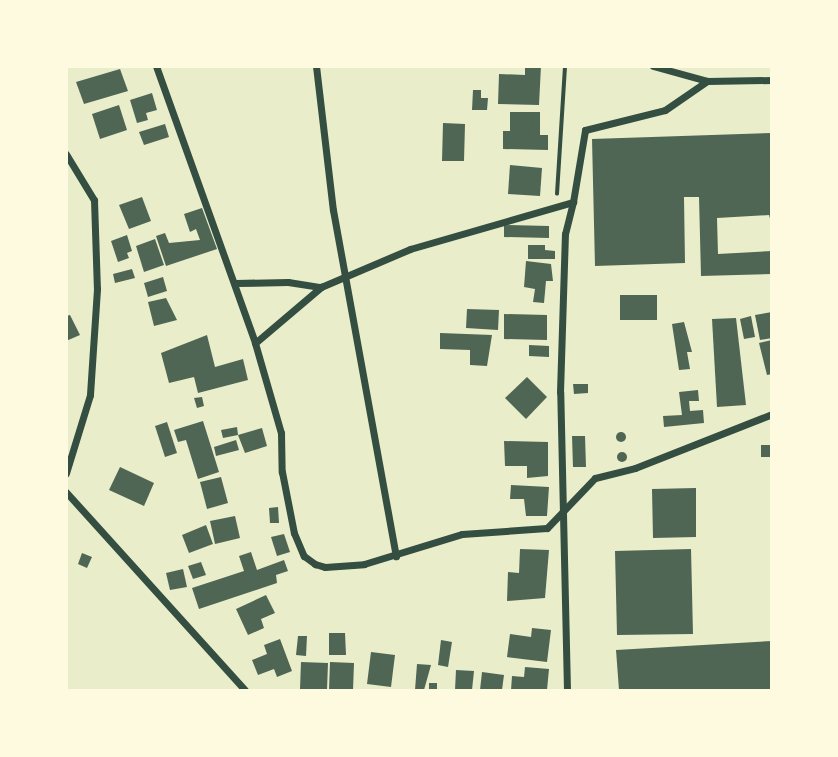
<!DOCTYPE html>
<html>
<head>
<meta charset="utf-8">
<style>
	body { margin:0 }
	#map { position:relative; width:838px; height:757px; overflow:hidden; background:#e9edc9; font-family:"PT Sans",sans-serif }
	div>[style] { position:absolute }
	[style*='--x'] { left:calc(var(--x)*1px); top:calc(var(--y)*1px); width:calc(var(--w)*1px); rotate:calc(var(--a)*1deg) }
	.building>* { inset:0; background:#4f6655 }
	.round { border-radius:50% }
	.path>* { height:3.5px; margin:-1.75px; padding:0 1.75px; transform-origin:1.75px; border-radius:1.75px; background:#344e41 }
	.minor>* { height:7px; margin:-3.5px; padding:0 3.5px; transform-origin:3.5px; border-radius:3.5px; background:#344e41 }
	span { translate:-50% -50%; white-space:nowrap; text-align:center; line-height:1.15; -webkit-text-stroke:7px #fefae0; paint-order:stroke }
	.frame { position:absolute; inset:0; border:68px solid #fefae0; pointer-events:none }
</style>
</head>
<body>
<div id="map">
	<div class="building">
		<div style="clip-path:polygon(525px 66px,541px 66px,539px 105px,498px 104px,499px 74px,525px 75px)"></div>
		<div style="clip-path:polygon(120px 69px,128px 91px,84px 104px,76px 82px)"></div>
		<div style="clip-path:polygon(473px 90px,481px 90px,481px 98px,488px 98px,487px 110px,472px 110px)"></div>
		<div style="clip-path:polygon(152px 93px,157px 110px,146px 113px,148px 120px,137px 123px,130px 100px)"></div>
		<div style="clip-path:polygon(119px 105px,127px 130px,100px 139px,92px 114px)"></div>
		<div style="clip-path:polygon(510px 112px,540px 112px,540px 135px,548px 135px,548px 150px,503px 149px,503px 131px,510px 131px)"></div>
		<div style="clip-path:polygon(443px 123px,465px 124px,464px 161px,442px 161px)"></div>
		<div style="clip-path:polygon(165px 124px,169px 137px,144px 145px,139px 132px)"></div>
		<div style="clip-path:polygon(772px 133px,772px 226px,769px 215px,717px 218px,718px 254px,772px 251px,772px 274px,701px 276px,699px 197px,684px 197px,685px 263px,595px 266px,592px 139px)"></div>
		<div style="clip-path:polygon(510px 165px,542px 168px,540px 196px,508px 194px)"></div>
		<div style="clip-path:polygon(142px 197px,151px 221px,129px 229px,119px 205px)"></div>
		<div style="clip-path:polygon(202px 208px,217px 249px,166px 266px,156px 236px,165px 233px,169px 243px,200px 240px,196px 229px,190px 232px,184px 214px)"></div>
		<div style="clip-path:polygon(504px 225px,549px 226px,549px 238px,504px 237px)"></div>
		<div style="clip-path:polygon(127px 235px,132px 251px,127px 253px,129px 258px,118px 262px,111px 241px)"></div>
		<div style="clip-path:polygon(155px 239px,164px 265px,144px 272px,136px 246px)"></div>
		<div style="clip-path:polygon(528px 245px,545px 245px,545px 250px,555px 251px,555px 259px,528px 259px)"></div>
		<div style="clip-path:polygon(526px 261px,551px 264px,553px 281px,546px 281px,544px 303px,533px 302px,535px 289px,524px 287px)"></div>
		<div style="clip-path:polygon(132px 269px,135px 278px,115px 283px,113px 274px)"></div>
		<div style="clip-path:polygon(163px 277px,167px 291px,148px 297px,144px 283px)"></div>
		<div style="clip-path:polygon(620px 295px,657px 295px,657px 320px,620px 320px)"></div>
		<div style="clip-path:polygon(166px 298px,177px 320px,154px 326px,148px 302px)"></div>
		<div style="clip-path:polygon(467px 309px,499px 310px,498px 330px,466px 328px)"></div>
		<div style="clip-path:polygon(772px 312px,772px 338px,760px 340px,755px 315px)"></div>
		<div style="clip-path:polygon(504px 314px,547px 315px,547px 340px,504px 339px)"></div>
		<div style="clip-path:polygon(70px 315px,80px 335px,66px 341px,66px 316px)"></div>
		<div style="clip-path:polygon(751px 316px,755px 337px,744px 339px,740px 319px)"></div>
		<div style="clip-path:polygon(736px 318px,746px 405px,717px 407px,712px 319px)"></div>
		<div style="clip-path:polygon(684px 322px,692px 352px,687px 352px,690px 369px,679px 370px,672px 324px)"></div>
		<div style="clip-path:polygon(440px 333px,492px 335px,487px 366px,470px 365px,470px 350px,440px 349px)"></div>
		<div style="clip-path:polygon(207px 335px,215px 367px,243px 359px,248px 380px,198px 393px,194px 377px,169px 383px,161px 353px)"></div>
		<div style="clip-path:polygon(772px 340px,772px 374px,767px 375px,759px 343px)"></div>
		<div style="clip-path:polygon(529px 345px,549px 346px,549px 357px,529px 356px)"></div>
		<div style="clip-path:polygon(527px 377px,547px 397px,526px 419px,505px 398px)"></div>
		<div style="clip-path:polygon(573px 384px,588px 384px,588px 393px,574px 394px)"></div>
		<div style="clip-path:polygon(698px 390px,699px 401px,689px 401px,690px 411px,703px 410px,704px 423px,664px 427px,663px 416px,682px 415px,679px 392px)"></div>
		<div style="clip-path:polygon(202px 397px,204px 406px,197px 408px,194px 398px)"></div>
		<div style="clip-path:polygon(203px 421px,219px 472px,198px 479px,186px 440px,178px 442px,174px 430px)"></div>
		<div style="clip-path:polygon(167px 422px,177px 453px,165px 457px,155px 426px)"></div>
		<div style="clip-path:polygon(237px 427px,238px 435px,262px 428px,267px 446px,245px 453px,238px 435px,223px 438px,221px 430px)"></div>
		<div class="round" style="left:616px;top:432px;width:10px;height:10px"></div>
		<div style="clip-path:polygon(572px 436px,585px 436px,586px 467px,573px 467px)"></div>
		<div style="clip-path:polygon(236px 440px,239px 450px,216px 456px,214px 447px)"></div>
		<div style="clip-path:polygon(504px 441px,548px 442px,548px 476px,527px 478px,527px 466px,505px 466px)"></div>
		<div style="clip-path:polygon(761px 445px,772px 445px,772px 457px,761px 457px)"></div>
		<div class="round" style="left:617px;top:452px;width:10px;height:10px"></div>
		<div style="clip-path:polygon(120px 467px,154px 483px,144px 506px,109px 490px)"></div>
		<div style="clip-path:polygon(221px 477px,228px 503px,207px 509px,200px 482px)"></div>
		<div style="clip-path:polygon(511px 485px,549px 487px,547px 516px,526px 516px,524px 499px,510px 499px)"></div>
		<div style="clip-path:polygon(696px 488px,696px 537px,653px 538px,652px 489px)"></div>
		<div style="clip-path:polygon(278px 507px,279px 523px,270px 523px,269px 508px)"></div>
		<div style="clip-path:polygon(235px 516px,240px 538px,215px 544px,210px 521px)"></div>
		<div style="clip-path:polygon(206px 525px,213px 544px,189px 553px,182px 535px)"></div>
		<div style="clip-path:polygon(284px 534px,290px 552px,277px 556px,271px 537px)"></div>
		<div style="clip-path:polygon(520px 549px,549px 550px,545px 598px,507px 601px,508px 572px,519px 573px)"></div>
		<div style="clip-path:polygon(691px 549px,693px 634px,617px 635px,615px 551px)"></div>
		<div style="clip-path:polygon(251px 552px,257px 570px,284px 560px,288px 571px,276px 575px,277px 583px,199px 609px,192px 588px,244px 571px,239px 556px)"></div>
		<div style="clip-path:polygon(82px 553px,92px 557px,87px 568px,78px 564px)"></div>
		<div style="clip-path:polygon(201px 562px,206px 575px,193px 579px,188px 566px)"></div>
		<div style="clip-path:polygon(183px 569px,187px 587px,170px 590px,166px 573px)"></div>
		<div style="clip-path:polygon(266px 595px,275px 613px,261px 619px,264px 628px,248px 635px,236px 609px)"></div>
		<div style="clip-path:polygon(532px 628px,551px 630px,547px 662px,507px 657px,510px 634px,531px 637px)"></div>
		<div style="clip-path:polygon(329px 633px,345px 633px,346px 655px,329px 655px)"></div>
		<div style="clip-path:polygon(298px 636px,307px 636px,306px 656px,296px 655px)"></div>
		<div style="clip-path:polygon(280px 639px,292px 671px,277px 677px,274px 669px,258px 675px,252px 660px,267px 654px,264px 645px)"></div>
		<div style="clip-path:polygon(441px 640px,452px 642px,448px 667px,438px 665px)"></div>
		<div style="clip-path:polygon(772px 641px,772px 690px,619px 690px,616px 650px)"></div>
		<div style="clip-path:polygon(371px 652px,395px 655px,391px 687px,367px 684px)"></div>
		<div style="clip-path:polygon(301px 662px,328px 663px,327px 690px,300px 689px)"></div>
		<div style="clip-path:polygon(330px 662px,354px 663px,353px 690px,329px 690px)"></div>
		<div style="clip-path:polygon(417px 664px,431px 665px,424px 690px,415px 690px)"></div>
		<div style="clip-path:polygon(525px 667px,549px 669px,547px 690px,511px 690px,512px 676px,524px 677px)"></div>
		<div style="clip-path:polygon(456px 670px,474px 671px,472px 690px,455px 690px)"></div>
		<div style="clip-path:polygon(482px 672px,504px 675px,502px 690px,480px 690px)"></div>
		<div style="clip-path:polygon(429px 683px,437px 683px,437px 690px,429px 690px)"></div>
	</div>
	<div class="path">
		<div style="--x:557;--y:194;--w:128;--a:-86.4"></div>
	</div>
	<div class="minor">
		<div style="--x:156;--y:66;--w:294;--a:70.3"></div>
		<div style="--x:255;--y:343;--w:94;--a:73.9"></div>
		<div style="--x:281;--y:433;--w:39;--a:89"></div>
		<div style="--x:282;--y:472;--w:62;--a:78.9"></div>
		<div style="--x:294;--y:533;--w:25;--a:67"></div>
		<div style="--x:304;--y:556;--w:14;--a:36"></div>
		<div style="--x:315;--y:564;--w:10;--a:17"></div>
		<div style="--x:325;--y:567;--w:39;--a:-4"></div>
		<div style="--x:364;--y:564;--w:102;--a:-17"></div>
		<div style="--x:462;--y:534;--w:85;--a:-4"></div>
		<div style="--x:547;--y:528;--w:69;--a:-46.2"></div>
		<div style="--x:595;--y:478;--w:41;--a:-14"></div>
		<div style="--x:635;--y:468;--w:147;--a:-21.5"></div>
		<div style="--x:316;--y:66;--w:145;--a:83.3"></div>
		<div style="--x:333;--y:210;--w:352;--a:79.7"></div>
		<div style="--x:653;--y:66;--w:56;--a:15.5"></div>
		<div style="--x:707;--y:81;--w:65;--a:-0.9"></div>
		<div style="--x:66;--y:154;--w:54;--a:58.7"></div>
		<div style="--x:94;--y:200;--w:89;--a:88.1"></div>
		<div style="--x:97;--y:289;--w:106;--a:93.8"></div>
		<div style="--x:90;--y:395;--w:82;--a:107.1"></div>
		<div style="--x:236;--y:283;--w:52;--a:-1.1"></div>
		<div style="--x:288;--y:282;--w:33;--a:9"></div>
		<div style="--x:255;--y:343;--w:87;--a:-40.3"></div>
		<div style="--x:321;--y:287;--w:97;--a:-23.1"></div>
		<div style="--x:410;--y:249;--w:170;--a:-16.1"></div>
		<div style="--x:573;--y:202;--w:73;--a:-80.5"></div>
		<div style="--x:585;--y:130;--w:82;--a:-14"></div>
		<div style="--x:665;--y:110;--w:51;--a:-34.6"></div>
		<div style="--x:66;--y:492;--w:267;--a:47.9"></div>
		<div style="--x:567;--y:690;--w:298;--a:-91.3"></div>
		<div style="--x:560;--y:392;--w:158;--a:-88.2"></div>
		<div style="--x:565;--y:234;--w:33;--a:-76"></div>
	</div>
	<div class="frame"></div>
</div>
</body>
</html>
